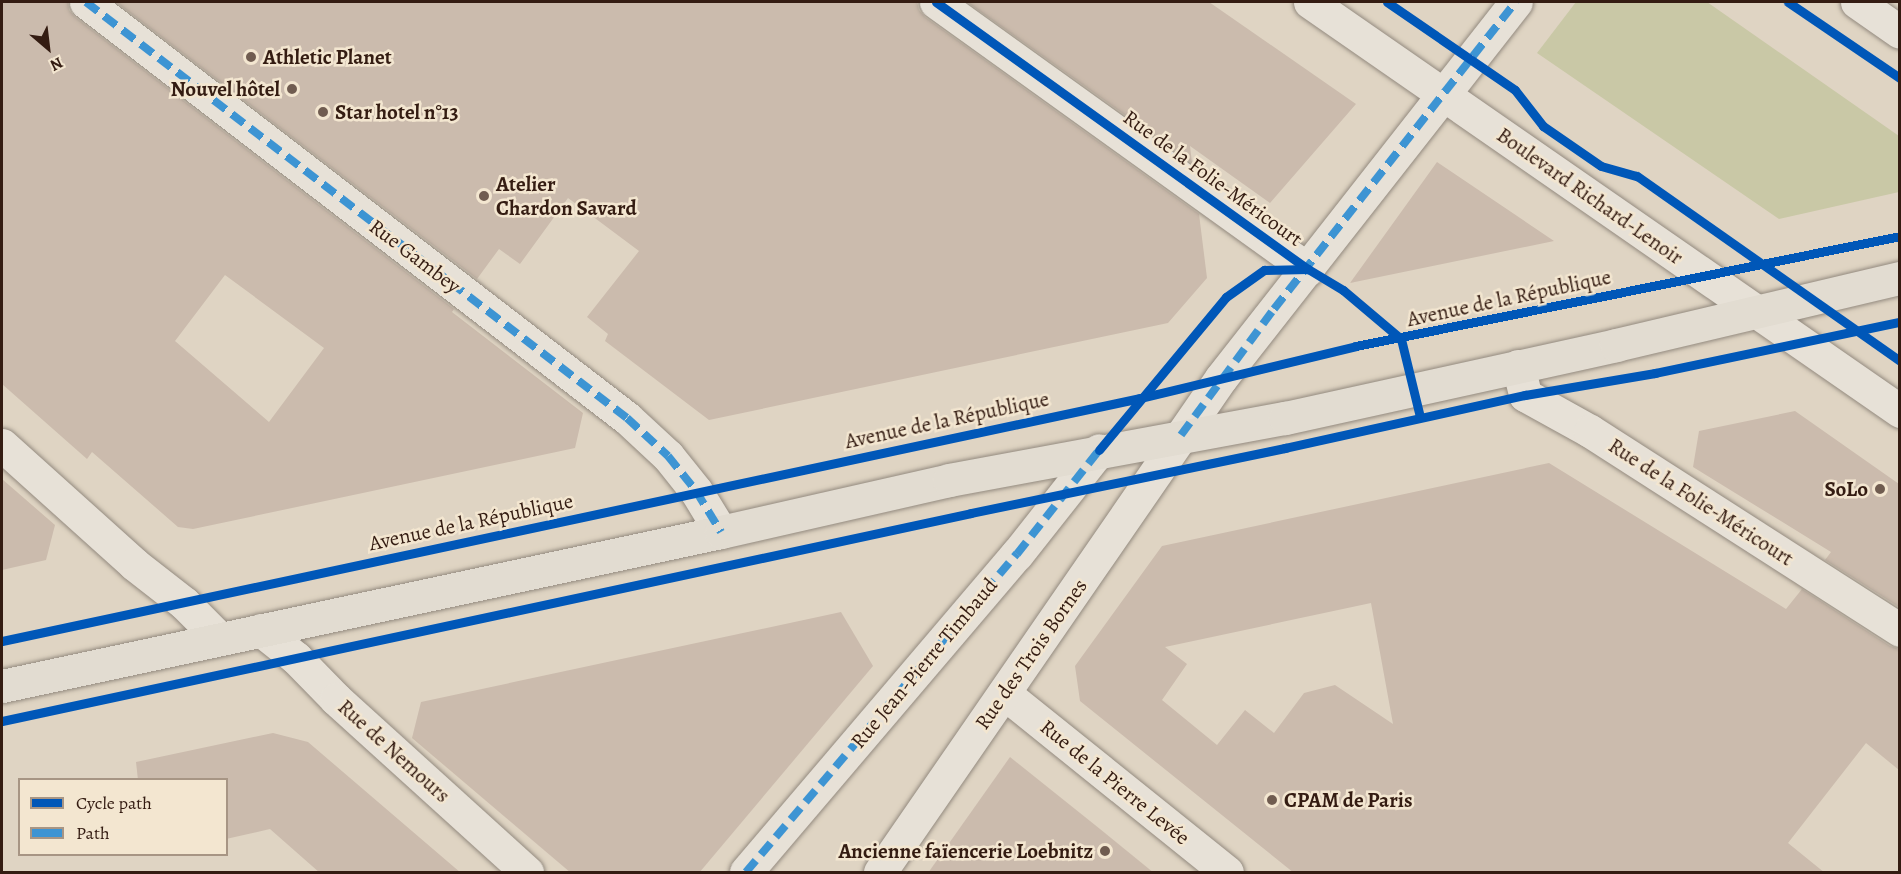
<!DOCTYPE html>
<html>
<head>
<meta charset="utf-8">
<style>
	body { margin:0 }
	#map { position:relative; width:1901px; height:874px; overflow:hidden; background:#dfd4c3; font-family:Alegreya,serif }
	div>[style] { position:absolute }
	[style*='--x'] { left:calc(var(--x)*1px); top:calc(var(--y)*1px); width:calc(var(--w)*1px); rotate:calc(var(--a)*1deg) }
	.green>* { inset:0; background:#c9c8a6 }
	.building>* { inset:0; background:#cbbbad }
	.roads { filter:drop-shadow(0 0 2px #938a7f) drop-shadow(0 0 2px #938a7f) }
	.pedestrian>* { height:33px; margin:-16.5px; padding:0 16.5px; transform-origin:16.5px; border-radius:16.5px; background:#e7e1d7 }
	.minor>* { height:33px; margin:-16.5px; padding:0 16.5px; transform-origin:16.5px; border-radius:16.5px; background:#e7e1d7 }
	.tertiary>* { height:33px; margin:-16.5px; padding:0 16.5px; transform-origin:16.5px; border-radius:16.5px; background:#e7e1d7 }
	.primary>* { height:33px; margin:-16.5px; padding:0 16.5px; transform-origin:16.5px; border-radius:16.5px; background:#e2dcd1 }
	.quiet>* { height:8px; margin-top:-4px; transform-origin:0; background:repeating-linear-gradient(90deg,#3d94d3 0 15px,transparent 0 23px) }
	.cycleway>* { height:9px; margin:-4.5px; padding:0 4.5px; transform-origin:4.5px; border-radius:4.5px; background:#0057b8 }
	.dots>* { width:16px; height:16px; translate:-50% -50%; box-sizing:border-box; border:3px solid #f3e6d0; border-radius:50% }
	span { translate:-50% -50%; white-space:nowrap; text-align:center; line-height:1.15; -webkit-text-stroke:5px #f3e6d0; paint-order:stroke }
	.poi-label { font-size:21px; color:#341c12; font-weight:700 }
	.left { translate:0 -50%; text-align:left }
	.right { translate:-100% -50%; text-align:right }
	.street-label { font-size:21px; color:#341c12 }
	.frame { position:absolute; inset:0; border:3px solid #341c12; pointer-events:none }
	.legend { position:absolute; left:18px; top:778px; width:210px; height:78px; box-sizing:border-box; background:#f3e6d0; border:2px solid #a79584; margin:0; padding:8px 10px; list-style:none; font-size:18px; color:#341c12 }
	.legend li { display:flex; align-items:center; gap:12px; height:30px }
	.legend b { width:30px; border:2px solid #a79584 }
	.north { position:absolute; left:18px; top:18px; width:60px; height:60px; -webkit-text-stroke:4px #f3e6d0; paint-order:stroke; rotate:152deg; font-size:16px; font-weight:700; line-height:24px; text-align:center; color:#341c12 }
	.north::after { content:''; display:block; margin:auto; width:21px; height:27px; background:#341c12; clip-path:polygon(50% 0,100% 100%,50% 72%,0 100%) }
</style>
</head>
<body>
<div id="map">
	<div class="green">
		<div style="clip-path:polygon(1576px 2px,1707px 2px,1899px 136px,1899px 192px,1779px 219px,1537px 53px)"></div>
	</div>
	<div class="building">
		<div style="clip-path:polygon(evenodd,2px 2px,68px 2px,69px 10px,75px 17px,454px 309px,452px 312px,583px 413px,575px 448px,193px 529px,178px 527px,92px 452px,87px 459px,2px 384px,2px 2px,225px 275px,324px 348px,269px 422px,175px 341px,225px 275px)"></div>
		<div style="clip-path:polygon(116px 2px,917px 2px,919px 10px,925px 17px,1199px 214px,1207px 278px,1168px 323px,709px 420px,605px 341px,608px 334px,587px 317px,639px 251px,568px 198px,520px 264px,499px 249px,477px 279px)"></div>
		<div style="clip-path:polygon(967px 2px,1209px 2px,1356px 104px,1270px 203px,1190px 146px,1192px 163px)"></div>
		<div style="clip-path:polygon(1437px 162px,1554px 241px,1350px 283px,1409px 201px)"></div>
		<div style="clip-path:polygon(1795px 411px,1899px 484px,1899px 607px,1825px 560px,1831px 552px,1693px 467px,1699px 431px)"></div>
		<div style="clip-path:polygon(evenodd,1549px 463px,1786px 609px,1802px 589px,1890px 646px,1899px 649px,1899px 770px,1866px 743px,1788px 843px,1825px 873px,1294px 873px,1080px 701px,1075px 666px,1162px 546px,1549px 463px,1371px 603px,1393px 724px,1335px 685px,1304px 693px,1274px 733px,1245px 710px,1217px 745px,1162px 700px,1187px 664px,1165px 647px,1371px 603px)"></div>
		<div style="clip-path:polygon(2px 479px,55px 525px,46px 560px,2px 570px)"></div>
		<div style="clip-path:polygon(841px 612px,873px 666px,699px 873px,571px 873px,412px 738px,421px 702px)"></div>
		<div style="clip-path:polygon(273px 733px,308px 742px,461px 873px,320px 873px,270px 829px,226px 839px,226px 780px,138px 780px,136px 762px)"></div>
		<div style="clip-path:polygon(1010px 757px,1100px 829px,1154px 873px,928px 873px)"></div>
	</div>
	<div class="roads">
		<div class="pedestrian">
			<div style="--x:86;--y:2;--w:682;--a:37.56"></div>
			<div style="--x:627;--y:418;--w:56;--a:42.8"></div>
			<div style="--x:668;--y:456;--w:45;--a:51.3"></div>
			<div style="--x:696;--y:491;--w:48;--a:58.6"></div>
			<div style="--x:1443;--y:95;--w:118;--a:-51.9"></div>
			<div style="--x:746;--y:872;--w:418;--a:-49.6"></div>
			<div style="--x:1017;--y:554;--w:132;--a:-51.7"></div>
		</div>
		<div class="minor">
			<div style="--x:936;--y:2;--w:458;--a:35.7"></div>
			<div style="--x:1518;--y:366;--w:30;--a:76"></div>
			<div style="--x:1525;--y:395;--w:74;--a:29"></div>
			<div style="--x:1590;--y:431;--w:368;--a:32.7"></div>
			<div style="--x:2;--y:445;--w:178;--a:42"></div>
			<div style="--x:134;--y:564;--w:63;--a:38"></div>
			<div style="--x:184;--y:603;--w:51;--a:45"></div>
			<div style="--x:261;--y:630;--w:45;--a:38.7"></div>
			<div style="--x:296;--y:658;--w:57;--a:45.7"></div>
			<div style="--x:336;--y:699;--w:258;--a:42.2"></div>
			<div style="--x:1004;--y:693;--w:286;--a:38.8"></div>
			<div style="--x:880;--y:872;--w:600;--a:-55.38"></div>
			<div style="--x:1221;--y:378;--w:360;--a:-51.9"></div>
		</div>
		<div class="tertiary">
			<div style="--x:1310;--y:2;--w:718;--a:34.73"></div>
			<div style="--x:1857;--y:2;--w:52;--a:34.9"></div>
		</div>
		<div class="primary">
			<div style="--x:2;--y:686;--w:735;--a:-12.09"></div>
			<div style="--x:721;--y:532;--w:234;--a:-12.8"></div>
			<div style="--x:949;--y:480;--w:342;--a:-10.5"></div>
			<div style="--x:1285;--y:418;--w:339;--a:-12.4"></div>
			<div style="--x:1616;--y:345;--w:292;--a:-13.3"></div>
		</div>
	</div>
	<div class="quiet">
		<div style="--x:86;--y:2;--w:682;--a:37.56"></div>
		<div style="--x:627;--y:418;--w:56;--a:42.8"></div>
		<div style="--x:668;--y:456;--w:45;--a:51.3"></div>
		<div style="--x:696;--y:491;--w:48;--a:58.6"></div>
		<div style="--x:1181;--y:435;--w:157;--a:-53.6"></div>
		<div style="--x:1274;--y:309;--w:391;--a:-51.8"></div>
		<div style="--x:746;--y:872;--w:418;--a:-49.6"></div>
		<div style="--x:1017;--y:554;--w:132;--a:-51.7"></div>
	</div>
	<div class="cycleway">
		<div style="--x:936;--y:2;--w:458;--a:35.7"></div>
		<div style="--x:1308;--y:269;--w:41;--a:31"></div>
		<div style="--x:1343;--y:290;--w:76;--a:40.2"></div>
		<div style="--x:1401;--y:339;--w:80;--a:76.3"></div>
		<div style="--x:1387;--y:2;--w:155;--a:34.5"></div>
		<div style="--x:1515;--y:90;--w:46;--a:52.1"></div>
		<div style="--x:1543;--y:126;--w:70;--a:34.6"></div>
		<div style="--x:1601;--y:166;--w:37;--a:16"></div>
		<div style="--x:1637;--y:176;--w:322;--a:35.1"></div>
		<div style="--x:1788;--y:2;--w:135;--a:34.2"></div>
		<div style="--x:1099;--y:450;--w:199;--a:-50.3"></div>
		<div style="--x:1226;--y:297;--w:47;--a:-35.4"></div>
		<div style="--x:1264;--y:270;--w:44;--a:-1.3"></div>
		<div style="--x:2;--y:641;--w:1164;--a:-12.05"></div>
		<div style="--x:1140;--y:398;--w:222;--a:-13.5"></div>
		<div style="--x:1356;--y:346;--w:555;--a:-11.43"></div>
		<div style="--x:2;--y:721;--w:991;--a:-12.11"></div>
		<div style="--x:971;--y:513;--w:321;--a:-11.7"></div>
		<div style="--x:1285;--y:448;--w:246;--a:-12.5"></div>
		<div style="--x:1525;--y:395;--w:132;--a:-9.6"></div>
		<div style="--x:1655;--y:373;--w:250;--a:-11.8"></div>
	</div>
	<div class="dots">
		<div style="left:251px;top:57px;background:#705c50"></div>
		<div style="left:292px;top:89px;background:#705c50"></div>
		<div style="left:323px;top:112px;background:#705c50"></div>
		<div style="left:484px;top:196px;background:#705c50"></div>
		<div style="left:1880px;top:489px;background:#705c50"></div>
		<div style="left:1272px;top:800px;background:#705c50"></div>
		<div style="left:1105px;top:851px;background:#705c50"></div>
	</div>
	<div class="poi-label">
		<span class="left" style="left:263px;top:57px">Athletic Planet</span>
		<span class="right" style="left:280px;top:89px">Nouvel hôtel</span>
		<span class="left" style="left:335px;top:112px">Star hotel n°13</span>
		<span class="left" style="left:496px;top:196px">Atelier<br>Chardon Savard</span>
		<span class="right" style="left:1868px;top:489px">SoLo</span>
		<span class="left" style="left:1284px;top:800px">CPAM de Paris</span>
		<span class="right" style="left:1093px;top:851px">Ancienne faïencerie Loebnitz</span>
	</div>
	<div class="street-label">
		<span style="left:1213px;top:178px;rotate:36deg">Rue de la Folie-Méricourt</span>
		<span style="left:1590px;top:196px;rotate:35deg">Boulevard Richard-Lenoir</span>
		<span style="left:415px;top:256px;rotate:37deg">Rue Gambey</span>
		<span style="left:1509px;top:298px;rotate:-12deg">Avenue de la République</span>
		<span style="left:947px;top:420px;rotate:-12deg">Avenue de la République</span>
		<span style="left:1701px;top:502px;rotate:33deg">Rue de la Folie-Méricourt</span>
		<span style="left:471px;top:522px;rotate:-12deg">Avenue de la République</span>
		<span style="left:1031px;top:654px;rotate:-55deg">Rue des Trois Bornes</span>
		<span style="left:924px;top:663px;rotate:-50deg">Rue Jean-Pierre Timbaud</span>
		<span style="left:394px;top:751px;rotate:42deg">Rue de Nemours</span>
		<span style="left:1115px;top:782px;rotate:39deg">Rue de la Pierre Levée</span>
	</div>
	<div class="frame"></div>
	<ul class="legend">
	<li><b style="height:8px;background:#0057b8"></b>Cycle path</li>
	<li><b style="height:8px;background:#3d94d3"></b>Path</li>
	</ul>
	<div class="north">N</div>
</div>
</body>
</html>
